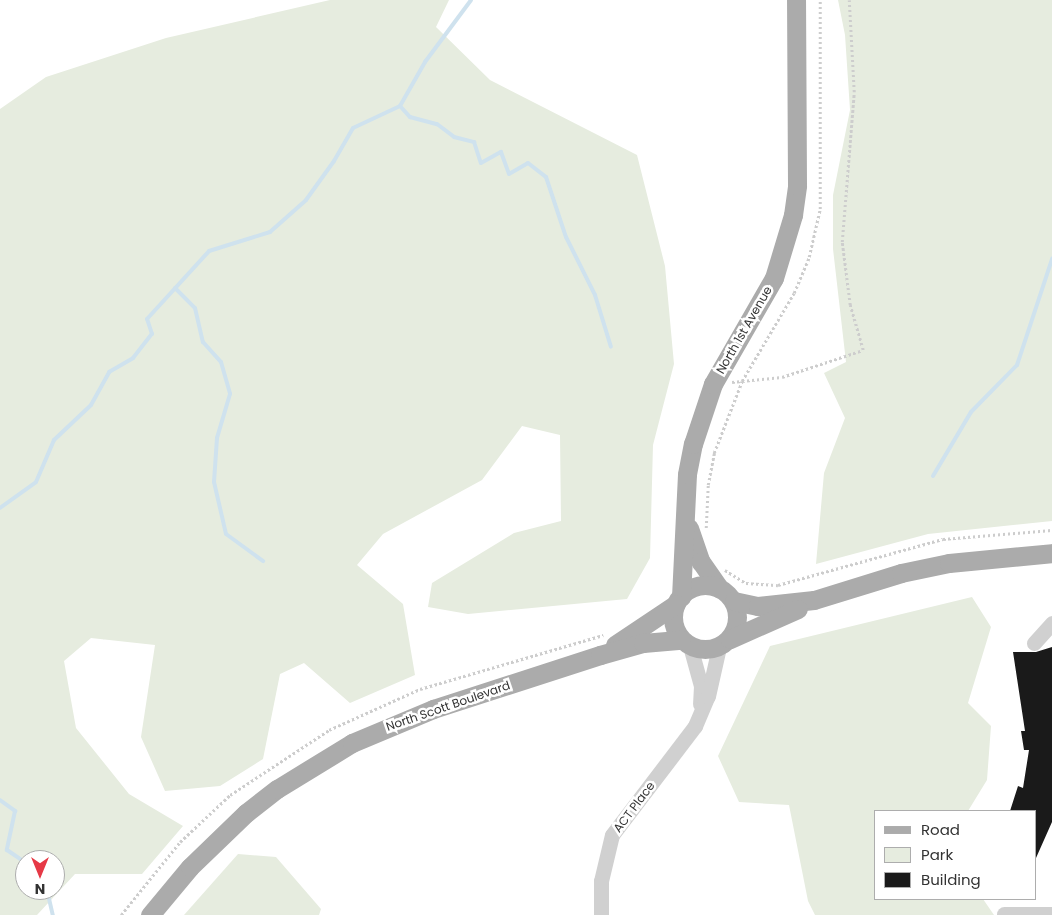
<!DOCTYPE html>
<html>
<head>
<meta charset="utf-8">
<style>
	body { margin:0 }
	#map { position:relative; width:1052px; height:915px; overflow:hidden; background:#fff; font-family:Poppins,sans-serif }
	div>[style] { position:absolute }
	[style*='--x'] { left:calc(var(--x)*1px); top:calc(var(--y)*1px); width:calc(var(--w)*1px); rotate:calc(var(--a)*1deg) }
	.green>* { inset:0; background:#e6ecdf }
	.stream>* { height:4px; margin:-2px; padding:0 2px; transform-origin:2px; border-radius:2px; background:#cfe2ee }
	.building>* { inset:0; background:#1a1a1a }
	.path>* { height:2.5px; margin-top:-1.25px; transform-origin:0; background:repeating-linear-gradient(90deg,#cdcdcd 0 2.5px,transparent 0 5px) }
	.minor>* { height:15px; margin:-7.5px; padding:0 7.5px; transform-origin:7.5px; border-radius:7.5px; background:#d0d0d0 }
	.major>* { height:19px; margin:-9.5px; padding:0 9.5px; transform-origin:9.5px; border-radius:9.5px; background:#ababab }
	.major>.ring { margin:-9.5px; padding:0; box-sizing:content-box; background:none; border:19px solid #ababab; border-radius:50% }
	span { translate:-50% -50%; white-space:nowrap; text-align:center; line-height:1.15; -webkit-text-stroke:5px #fff; paint-order:stroke }
	.street-label { font-size:12px; color:#333 }
	.legend { position:absolute; left:874px; top:810px; width:162px; height:90px; box-sizing:border-box; background:#fff; border:1px solid #adadad; margin:0; padding:6px 9px; list-style:none; font-size:15px; color:#333 }
	.legend li { display:flex; align-items:center; gap:10px; height:25px }
	.legend b { width:25px; border:1px solid #adadad }
	.north { position:absolute; left:15px; top:850px; width:50px; height:50px; box-sizing:border-box; background:#fff; border:1px solid #adadad; border-radius:50%; rotate:180deg; font-size:14px; font-weight:700; line-height:20px; text-align:center; color:#333 }
	.north::after { content:''; display:block; margin:auto; width:18px; height:22px; background:#e63946; clip-path:polygon(50% 0,100% 100%,50% 72%,0 100%) }
</style>
</head>
<body>
<div id="map">
	<div class="green">
		<div style="clip-path:polygon(evenodd,330px 0,449px 0,436px 27px,490px 80px,637px 155px,665px 266px,674px 364px,653px 445px,650px 558px,627px 599px,468px 614px,428px 607px,432px 583px,514px 533px,561px 521px,560px 435px,522px 426px,482px 480px,383px 534px,357px 565px,403px 604px,415px 675px,350px 703px,304px 663px,280px 674px,263px 759px,220px 786px,165px 791px,141px 737px,155px 645px,91px 638px,64px 661px,76px 728px,129px 794px,183px 826px,142px 874px,75px 874px,37px 915px,0 915px,0 109px,46px 77px,166px 38px,330px 0,25px 860px,55px 860px,55px 890px,25px 890px,25px 860px)"></div>
		<div style="clip-path:polygon(838px 0,1052px 0,1052px 521px,928px 534px,816px 564px,824px 473px,845px 418px,824px 373px,846px 362px,833px 249px,833px 195px,850px 110px,845px 35px)"></div>
		<div style="clip-path:polygon(972px 597px,991px 627px,968px 703px,991px 726px,987px 780px,968px 811px,876px 811px,876px 899px,983px 899px,994px 915px,815px 915px,808px 901px,789px 805px,739px 802px,718px 756px,770px 646px)"></div>
		<div style="clip-path:polygon(238px 854px,276px 857px,321px 909px,319px 915px,184px 915px)"></div>
	</div>
	<div class="stream">
		<div style="--x:400;--y:106;--w:15;--a:48"></div>
		<div style="--x:410;--y:117;--w:28;--a:15"></div>
		<div style="--x:437;--y:124;--w:21;--a:37"></div>
		<div style="--x:454;--y:137;--w:21;--a:14"></div>
		<div style="--x:474;--y:142;--w:22;--a:72"></div>
		<div style="--x:481;--y:163;--w:23;--a:-29"></div>
		<div style="--x:501;--y:152;--w:23;--a:70"></div>
		<div style="--x:509;--y:174;--w:22;--a:-30"></div>
		<div style="--x:528;--y:163;--w:23;--a:38"></div>
		<div style="--x:546;--y:177;--w:63;--a:71.6"></div>
		<div style="--x:566;--y:237;--w:65;--a:63.4"></div>
		<div style="--x:595;--y:295;--w:54;--a:72.9"></div>
		<div style="--x:175;--y:288;--w:28;--a:45"></div>
		<div style="--x:195;--y:308;--w:35;--a:77"></div>
		<div style="--x:203;--y:342;--w:27;--a:48"></div>
		<div style="--x:221;--y:362;--w:33;--a:74"></div>
		<div style="--x:230;--y:394;--w:46;--a:106.5"></div>
		<div style="--x:217;--y:438;--w:44;--a:93.9"></div>
		<div style="--x:214;--y:482;--w:53;--a:77"></div>
		<div style="--x:226;--y:534;--w:46;--a:36.1"></div>
		<div style="--x:933;--y:476;--w:74;--a:-59.3"></div>
		<div style="--x:971;--y:412;--w:66;--a:-45.6"></div>
		<div style="--x:1017;--y:365;--w:112;--a:-71.7"></div>
		<div style="--x:0;--y:508;--w:44;--a:-35.8"></div>
		<div style="--x:36;--y:482;--w:46;--a:-66.8"></div>
		<div style="--x:54;--y:440;--w:51;--a:-43.4"></div>
		<div style="--x:91;--y:405;--w:38;--a:-61"></div>
		<div style="--x:109;--y:372;--w:28;--a:-30"></div>
		<div style="--x:133;--y:358;--w:31;--a:-52"></div>
		<div style="--x:152;--y:334;--w:16;--a:-108"></div>
		<div style="--x:147;--y:319;--w:92;--a:-47.6"></div>
		<div style="--x:209;--y:251;--w:64;--a:-17.3"></div>
		<div style="--x:270;--y:232;--w:48;--a:-41.6"></div>
		<div style="--x:306;--y:200;--w:48;--a:-54.3"></div>
		<div style="--x:334;--y:161;--w:38;--a:-60"></div>
		<div style="--x:353;--y:128;--w:52;--a:-25.1"></div>
		<div style="--x:400;--y:106;--w:51;--a:-60.4"></div>
		<div style="--x:425;--y:62;--w:77;--a:-53.4"></div>
		<div style="--x:0;--y:800;--w:19;--a:36"></div>
		<div style="--x:15;--y:811;--w:40;--a:102"></div>
		<div style="--x:7;--y:850;--w:22;--a:34"></div>
		<div style="--x:47;--y:890;--w:26;--a:77"></div>
	</div>
	<div class="building">
		<div style="clip-path:polygon(1052px 647px,1052px 822px,1036px 858px,1036px 811px,1010px 811px,1018px 786px,1023px 788px,1029px 750px,1024px 750px,1021px 731px,1025px 731px,1013px 652px,1036px 652px)"></div>
	</div>
	<div class="path">
		<div style="--x:732;--y:382;--w:50;--a:-5.7"></div>
		<div style="--x:782;--y:377;--w:85;--a:-18.4"></div>
		<div style="--x:863;--y:350;--w:47;--a:-106.1"></div>
		<div style="--x:850;--y:305;--w:64;--a:-97.2"></div>
		<div style="--x:842;--y:242;--w:150;--a:-85.4"></div>
		<div style="--x:854;--y:92;--w:92;--a:-93.1"></div>
		<div style="--x:706;--y:528;--w:43;--a:-87.3"></div>
		<div style="--x:708;--y:485;--w:33;--a:-79"></div>
		<div style="--x:714;--y:453;--w:77;--a:-68.7"></div>
		<div style="--x:742;--y:381;--w:102;--a:-59.4"></div>
		<div style="--x:794;--y:293;--w:39;--a:-67"></div>
		<div style="--x:809;--y:257;--w:49;--a:-77.1"></div>
		<div style="--x:820;--y:209;--w:209;--a:-90"></div>
		<div style="--x:725;--y:570;--w:25;--a:32"></div>
		<div style="--x:746;--y:583;--w:32;--a:4"></div>
		<div style="--x:778;--y:585;--w:171;--a:-15.6"></div>
		<div style="--x:943;--y:539;--w:109;--a:-4.7"></div>
		<div style="--x:121;--y:915;--w:94;--a:-51.1"></div>
		<div style="--x:180;--y:842;--w:69;--a:-43.2"></div>
		<div style="--x:230;--y:795;--w:118;--a:-33.3"></div>
		<div style="--x:329;--y:730;--w:100;--a:-24.3"></div>
		<div style="--x:420;--y:689;--w:191;--a:-16.4"></div>
	</div>
	<div class="minor">
		<div style="--x:1034;--y:643;--w:27;--a:-48"></div>
		<div style="--x:690;--y:646;--w:41;--a:74.6"></div>
		<div style="--x:701;--y:686;--w:18;--a:93"></div>
		<div style="--x:1004;--y:914;--w:48;--a:0"></div>
		<div style="--x:601;--y:915;--w:34;--a:-90"></div>
		<div style="--x:601;--y:881;--w:47;--a:-76.6"></div>
		<div style="--x:612;--y:835;--w:137;--a:-52.7"></div>
		<div style="--x:695;--y:726;--w:33;--a:-67"></div>
		<div style="--x:708;--y:696;--w:50;--a:-77.3"></div>
	</div>
	<div class="major">
		<div style="--x:689;--y:528;--w:36;--a:71"></div>
		<div style="--x:701;--y:562;--w:32;--a:55"></div>
		<div class="ring" style="left:673px;top:585px;width:45px;height:45px"></div>
		<div style="--x:681;--y:597;--w:123;--a:-87.2"></div>
		<div style="--x:687;--y:474;--w:31;--a:-79"></div>
		<div style="--x:693;--y:444;--w:63;--a:-71.6"></div>
		<div style="--x:713;--y:384;--w:122;--a:-60.1"></div>
		<div style="--x:774;--y:278;--w:66;--a:-73.2"></div>
		<div style="--x:793;--y:215;--w:30;--a:-82"></div>
		<div style="--x:797;--y:185;--w:185;--a:-90.3"></div>
		<div style="--x:734;--y:601;--w:25;--a:12"></div>
		<div style="--x:758;--y:606;--w:56;--a:-6.1"></div>
		<div style="--x:814;--y:600;--w:91;--a:-17.2"></div>
		<div style="--x:901;--y:573;--w:49;--a:-11.8"></div>
		<div style="--x:949;--y:563;--w:103;--a:-5.5"></div>
		<div style="--x:730;--y:639;--w:74;--a:-23.8"></div>
		<div style="--x:615;--y:645;--w:73;--a:-33.9"></div>
		<div style="--x:150;--y:915;--w:62;--a:-50.2"></div>
		<div style="--x:190;--y:867;--w:78;--a:-44"></div>
		<div style="--x:246;--y:813;--w:39;--a:-38"></div>
		<div style="--x:277;--y:789;--w:88;--a:-31.5"></div>
		<div style="--x:352;--y:743;--w:88;--a:-22.8"></div>
		<div style="--x:433;--y:709;--w:176;--a:-17.9"></div>
		<div style="--x:600;--y:655;--w:45;--a:-15.6"></div>
		<div style="--x:643;--y:643;--w:38;--a:-5"></div>
	</div>
	<div class="street-label">
		<span style="left:744px;top:330px;rotate:-60deg">North 1st Avenue</span>
		<span style="left:448px;top:706px;rotate:-19deg">North Scott Boulevard</span>
		<span style="left:634px;top:807px;rotate:-53deg">ACT Place</span>
	</div>
	<ul class="legend">
	<li><b style="height:6px;background:#ababab"></b>Road</li>
	<li><b style="height:14px;background:#e6ecdf"></b>Park</li>
	<li><b style="height:14px;background:#1a1a1a"></b>Building</li>
	</ul>
	<div class="north">N</div>
</div>
</body>
</html>
